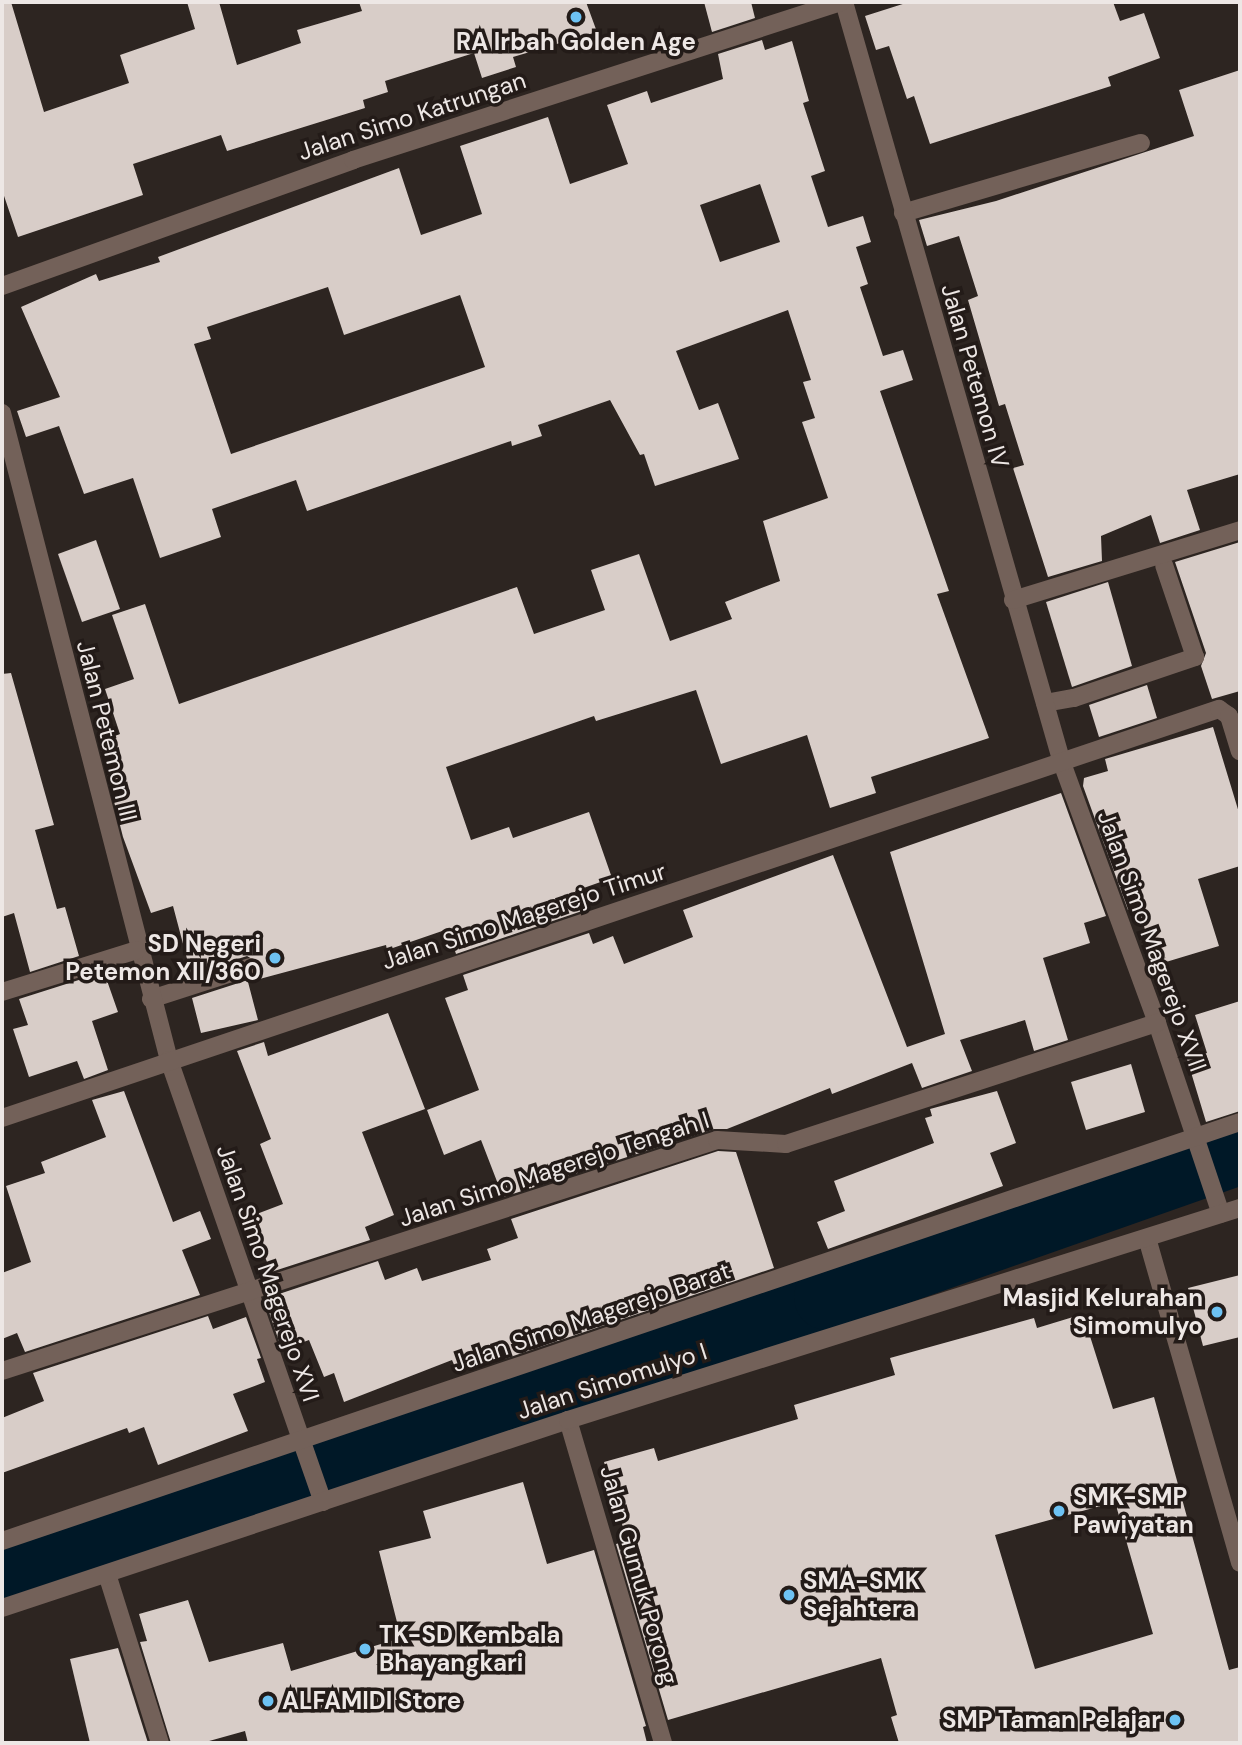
<!DOCTYPE html>
<html>
<head>
<meta charset="utf-8">
<style>
	body { margin:0 }
	#map { position:relative; width:1242px; height:1745px; overflow:hidden; background:#2d2521; font-family:"DM Sans",sans-serif }
	div>[style] { position:absolute }
	[style*='--x'] { left:calc(var(--x)*1px); top:calc(var(--y)*1px); width:calc(var(--w)*1px); rotate:calc(var(--a)*1deg) }
	.river>* { height:65px; margin:-32.5px; padding:0 32.5px; transform-origin:32.5px; border-radius:32.5px; background:#001827 }
	.building>* { inset:0; background:#d8cdc8 }
	.lane>* { height:18px; margin:-9px; padding:0 9px; transform-origin:9px; border-radius:9px; background:#736159 }
	.street>* { height:18px; margin:-9px; padding:0 9px; transform-origin:9px; border-radius:9px; background:#736159 }
	.dots>* { width:19px; height:19px; translate:-50% -50%; box-sizing:border-box; border:4px solid #231b18; border-radius:50% }
	span { translate:-50% -50%; white-space:nowrap; text-align:center; line-height:1.15; -webkit-text-stroke:7px #231b18; paint-order:stroke }
	.poi-label { font-size:24px; color:#ede7e5; font-weight:700 }
	.right { translate:-100% -50%; text-align:right }
	.left { translate:0 -50%; text-align:left }
	.street-label { font-size:24px; color:#ede7e5 }
	.frame { position:absolute; inset:0; border:4px solid #ede7e5; pointer-events:none }
</style>
</head>
<body>
<div id="map">
	<div class="river">
		<div style="--x:2;--y:1566;--w:867;--a:-18.08"></div>
		<div style="--x:826;--y:1297;--w:439;--a:-19.4"></div>
	</div>
	<div class="building">
		<div style="clip-path:polygon(2px 2px,11px 2px,44px 112px,129px 83px,120px 55px,195px 29px,187px 2px,219px 2px,237px 65px,301px 43px,297px 30px,362px 11px,359px 2px,586px 2px,597px 32px,513px 57px,516px 67px,482px 78px,474px 53px,385px 81px,388px 92px,363px 100px,365px 108px,227px 151px,221px 135px,133px 164px,143px 195px,18px 237px,2px 190px)"></div>
		<div style="clip-path:polygon(704px 2px,751px 2px,755px 18px,712px 32px)"></div>
		<div style="clip-path:polygon(909px 2px,1113px 2px,1120px 21px,1144px 13px,1160px 58px,1108px 77px,1111px 86px,930px 144px,914px 96px,907px 99px,889px 46px,876px 50px,865px 16px)"></div>
		<div style="clip-path:polygon(evenodd,762px 40px,765px 50px,792px 41px,809px 101px,803px 103px,825px 171px,811px 176px,828px 227px,863px 216px,871px 242px,856px 247px,868px 284px,860px 287px,883px 356px,903px 350px,913px 380px,880px 391px,949px 591px,937px 594px,989px 738px,871px 777px,876px 793px,830px 808px,807px 735px,721px 764px,696px 690px,596px 721px,594px 716px,446px 767px,471px 840px,509px 827px,513px 838px,589px 812px,612px 878px,575px 891px,582px 911px,456px 954px,448px 929px,387px 950px,386px 945px,248px 982px,258px 1020px,201px 1033px,192px 998px,254px 978px,261px 964px,247px 956px,191px 974px,173px 906px,151px 913px,123px 837px,99px 742px,120px 734px,105px 689px,134px 679px,112px 615px,145px 604px,179px 704px,517px 587px,534px 634px,605px 610px,591px 570px,639px 554px,670px 641px,732px 619px,725px 602px,780px 581px,763px 521px,828px 498px,802px 422px,815px 418px,803px 382px,811px 380px,788px 310px,676px 351px,699px 410px,718px 403px,739px 459px,655px 486px,644px 454px,640px 455px,610px 400px,538px 425px,542px 436px,512px 446px,511px 441px,307px 511px,296px 480px,212px 509px,221px 537px,160px 558px,133px 478px,84px 494px,59px 426px,26px 437px,17px 411px,60px 397px,21px 307px,96px 274px,99px 281px,160px 262px,158px 257px,399px 168px,421px 235px,482px 214px,460px 146px,548px 117px,570px 184px,628px 164px,607px 105px,647px 91px,651px 103px,723px 79px,718px 54px,762px 40px,760px 184px,780px 242px,720px 262px,700px 205px,760px 184px,762px 40px,328px 287px,344px 335px,460px 295px,485px 367px,231px 454px,194px 344px,211px 339px,207px 327px,328px 287px)"></div>
		<div style="clip-path:polygon(1240px 70px,1240px 474px,1187px 490px,1200px 530px,1160px 543px,1151px 515px,1101px 536px,1102px 561px,1048px 577px,1013px 468px,1024px 465px,1005px 404px,999px 406px,968px 300px,978px 296px,959px 236px,927px 246px,919px 220px,996px 201px,1194px 136px,1179px 90px)"></div>
		<div style="clip-path:polygon(96px 540px,120px 609px,82px 622px,58px 554px)"></div>
		<div style="clip-path:polygon(1240px 542px,1240px 691px,1212px 699px,1201px 666px,1206px 653px,1175px 562px)"></div>
		<div style="clip-path:polygon(1108px 582px,1132px 666px,1072px 687px,1046px 602px)"></div>
		<div style="clip-path:polygon(11px 673px,54px 825px,35px 830px,57px 909px,65px 907px,79px 956px,30px 972px,14px 913px,2px 917px,2px 674px)"></div>
		<div style="clip-path:polygon(1147px 685px,1157px 718px,1099px 737px,1089px 705px)"></div>
		<div style="clip-path:polygon(1213px 727px,1240px 816px,1240px 866px,1198px 879px,1219px 946px,1156px 965px,1138px 907px,1128px 910px,1083px 786px,1084px 778px,1108px 771px,1105px 759px)"></div>
		<div style="clip-path:polygon(1061px 793px,1106px 916px,1084px 923px,1090px 943px,1043px 958px,1068px 1040px,1034px 1051px,1025px 1020px,960px 1040px,972px 1071px,922px 1088px,912px 1063px,832px 1094px,830px 1088px,727px 1129px,714px 1129px,503px 1197px,481px 1140px,444px 1155px,427px 1110px,479px 1090px,445px 998px,468px 990px,463px 975px,589px 933px,593px 944px,613px 936px,624px 964px,693px 937px,683px 910px,833px 855px,907px 1047px,945px 1034px,890px 852px)"></div>
		<div style="clip-path:polygon(104px 972px,118px 1012px,92px 1021px,108px 1070px,84px 1079px,77px 1061px,29px 1077px,13px 1029px,28px 1025px,19px 999px)"></div>
		<div style="clip-path:polygon(1240px 1001px,1240px 1111px,1206px 1122px,1187px 1059px,1207px 1053px,1195px 1015px)"></div>
		<div style="clip-path:polygon(388px 1013px,425px 1109px,362px 1132px,394px 1215px,365px 1227px,370px 1240px,271px 1272px,249px 1217px,283px 1204px,260px 1144px,271px 1139px,237px 1051px,264px 1042px,268px 1056px)"></div>
		<div style="clip-path:polygon(1131px 1064px,1145px 1112px,1086px 1130px,1071px 1082px)"></div>
		<div style="clip-path:polygon(124px 1091px,173px 1222px,200px 1211px,211px 1239px,182px 1250px,200px 1295px,25px 1352px,17px 1333px,2px 1339px,2px 1273px,31px 1262px,6px 1186px,45px 1173px,41px 1162px,106px 1137px,92px 1100px)"></div>
		<div style="clip-path:polygon(997px 1091px,1016px 1143px,990px 1153px,1003px 1186px,828px 1249px,817px 1222px,845px 1211px,834px 1181px,934px 1143px,925px 1118px,932px 1116px,930px 1109px)"></div>
		<div style="clip-path:polygon(718px 1151px,736px 1152px,774px 1268px,504px 1359px,501px 1349px,455px 1367px,452px 1360px,344px 1402px,334px 1373px,324px 1377px,309px 1340px,282px 1350px,268px 1309px,281px 1299px,279px 1294px,378px 1261px,385px 1280px,417px 1268px,422px 1281px,491px 1260px,487px 1249px,518px 1238px,511px 1219px)"></div>
		<div style="clip-path:polygon(1240px 1275px,1240px 1337px,1203px 1346px,1188px 1288px)"></div>
		<div style="clip-path:polygon(evenodd,1083px 1314px,1113px 1409px,1154px 1397px,1229px 1670px,1240px 1667px,1240px 1743px,899px 1743px,891px 1717px,897px 1715px,881px 1658px,668px 1720px,616px 1544px,627px 1541px,604px 1462px,654px 1448px,658px 1461px,798px 1419px,794px 1405px,895px 1375px,890px 1358px,1034px 1318px,1037px 1328px,1083px 1314px,1115px 1502px,1153px 1634px,1035px 1669px,995px 1535px,1115px 1502px)"></div>
		<div style="clip-path:polygon(208px 1316px,213px 1329px,246px 1317px,261px 1358px,257px 1359px,265px 1382px,233px 1394px,248px 1431px,158px 1465px,144px 1427px,129px 1433px,127px 1428px,2px 1473px,2px 1418px,44px 1401px,33px 1373px)"></div>
		<div style="clip-path:polygon(523px 1482px,547px 1564px,594px 1550px,646px 1726px,643px 1727px,647px 1743px,248px 1743px,245px 1731px,202px 1743px,171px 1743px,140px 1642px,147px 1641px,139px 1614px,188px 1600px,209px 1662px,283px 1643px,291px 1671px,401px 1638px,379px 1551px,431px 1538px,423px 1511px)"></div>
		<div style="clip-path:polygon(118px 1648px,148px 1743px,90px 1743px,70px 1659px)"></div>
	</div>
	<div class="lane">
		<div style="--x:903;--y:213;--w:248;--a:-16.4"></div>
		<div style="--x:1045;--y:703;--w:29;--a:-10"></div>
		<div style="--x:1074;--y:698;--w:128;--a:-18.7"></div>
		<div style="--x:1195;--y:657;--w:97;--a:-108.6"></div>
		<div style="--x:151;--y:999;--w:104;--a:-17.9"></div>
	</div>
	<div class="street">
		<div style="--x:844;--y:2;--w:792;--a:74.01"></div>
		<div style="--x:1062;--y:763;--w:277;--a:69.9"></div>
		<div style="--x:1157;--y:1023;--w:201;--a:71.5"></div>
		<div style="--x:2;--y:286;--w:373;--a:-19.7"></div>
		<div style="--x:353;--y:160;--w:513;--a:-17.94"></div>
		<div style="--x:2;--y:413;--w:668;--a:75.53"></div>
		<div style="--x:169;--y:1060;--w:468;--a:70.8"></div>
		<div style="--x:1013;--y:600;--w:238;--a:-17.1"></div>
		<div style="--x:2;--y:992;--w:141;--a:-17.3"></div>
		<div style="--x:2;--y:1118;--w:1284;--a:-18.58"></div>
		<div style="--x:1219;--y:709;--w:12;--a:35"></div>
		<div style="--x:1229;--y:716;--w:37;--a:73"></div>
		<div style="--x:1147;--y:1238;--w:338;--a:74"></div>
		<div style="--x:2;--y:1371;--w:751;--a:-17.9"></div>
		<div style="--x:717;--y:1140;--w:69;--a:3.3"></div>
		<div style="--x:786;--y:1144;--w:390;--a:-18.1"></div>
		<div style="--x:568;--y:1420;--w:337;--a:73.6"></div>
		<div style="--x:2;--y:1541;--w:1307;--a:-18.7"></div>
		<div style="--x:107;--y:1574;--w:177;--a:72.6"></div>
		<div style="--x:2;--y:1608;--w:596;--a:-18.37"></div>
		<div style="--x:568;--y:1420;--w:705;--a:-17.51"></div>
	</div>
	<div class="dots">
		<div style="left:576px;top:17px;background:#6dc2f3"></div>
		<div style="left:275px;top:958px;background:#6dc2f3"></div>
		<div style="left:1217px;top:1312px;background:#6dc2f3"></div>
		<div style="left:1059px;top:1511px;background:#6dc2f3"></div>
		<div style="left:789px;top:1595px;background:#6dc2f3"></div>
		<div style="left:365px;top:1649px;background:#6dc2f3"></div>
		<div style="left:268px;top:1701px;background:#6dc2f3"></div>
		<div style="left:1175px;top:1720px;background:#6dc2f3"></div>
	</div>
	<div class="poi-label">
		<span style="left:576px;top:42px">RA Irbah Golden Age</span>
		<span class="right" style="left:261px;top:958px">SD Negeri<br>Petemon XII/360</span>
		<span class="right" style="left:1203px;top:1312px">Masjid Kelurahan<br>Simomulyo</span>
		<span class="left" style="left:1073px;top:1511px">SMK-SMP<br>Pawiyatan</span>
		<span class="left" style="left:803px;top:1595px">SMA-SMK<br>Sejahtera</span>
		<span class="left" style="left:379px;top:1649px">TK-SD Kembala<br>Bhayangkari</span>
		<span class="left" style="left:282px;top:1701px">ALFAMIDI Store</span>
		<span class="right" style="left:1161px;top:1720px">SMP Taman Pelajar</span>
	</div>
	<div class="street-label">
		<span style="left:412px;top:116px;rotate:-18deg">Jalan Simo Katrungan</span>
		<span style="left:975px;top:376px;rotate:74deg">Jalan Petemon IV</span>
		<span style="left:107px;top:731px;rotate:76deg">Jalan Petemon III</span>
		<span style="left:524px;top:916px;rotate:-18deg">Jalan Simo Magerejo Timur</span>
		<span style="left:1152px;top:941px;rotate:70deg">Jalan Simo Magerejo XVII</span>
		<span style="left:554px;top:1169px;rotate:-18deg">Jalan Simo Magerejo Tengah I</span>
		<span style="left:268px;top:1273px;rotate:71deg">Jalan Simo Magerejo XVI</span>
		<span style="left:591px;top:1317px;rotate:-19deg">Jalan Simo Magerejo Barat</span>
		<span style="left:612px;top:1381px;rotate:-18deg">Jalan Simomulyo I</span>
		<span style="left:639px;top:1575px;rotate:74deg">Jalan Gumuk Porong</span>
	</div>
	<div class="frame"></div>
</div>
</body>
</html>
